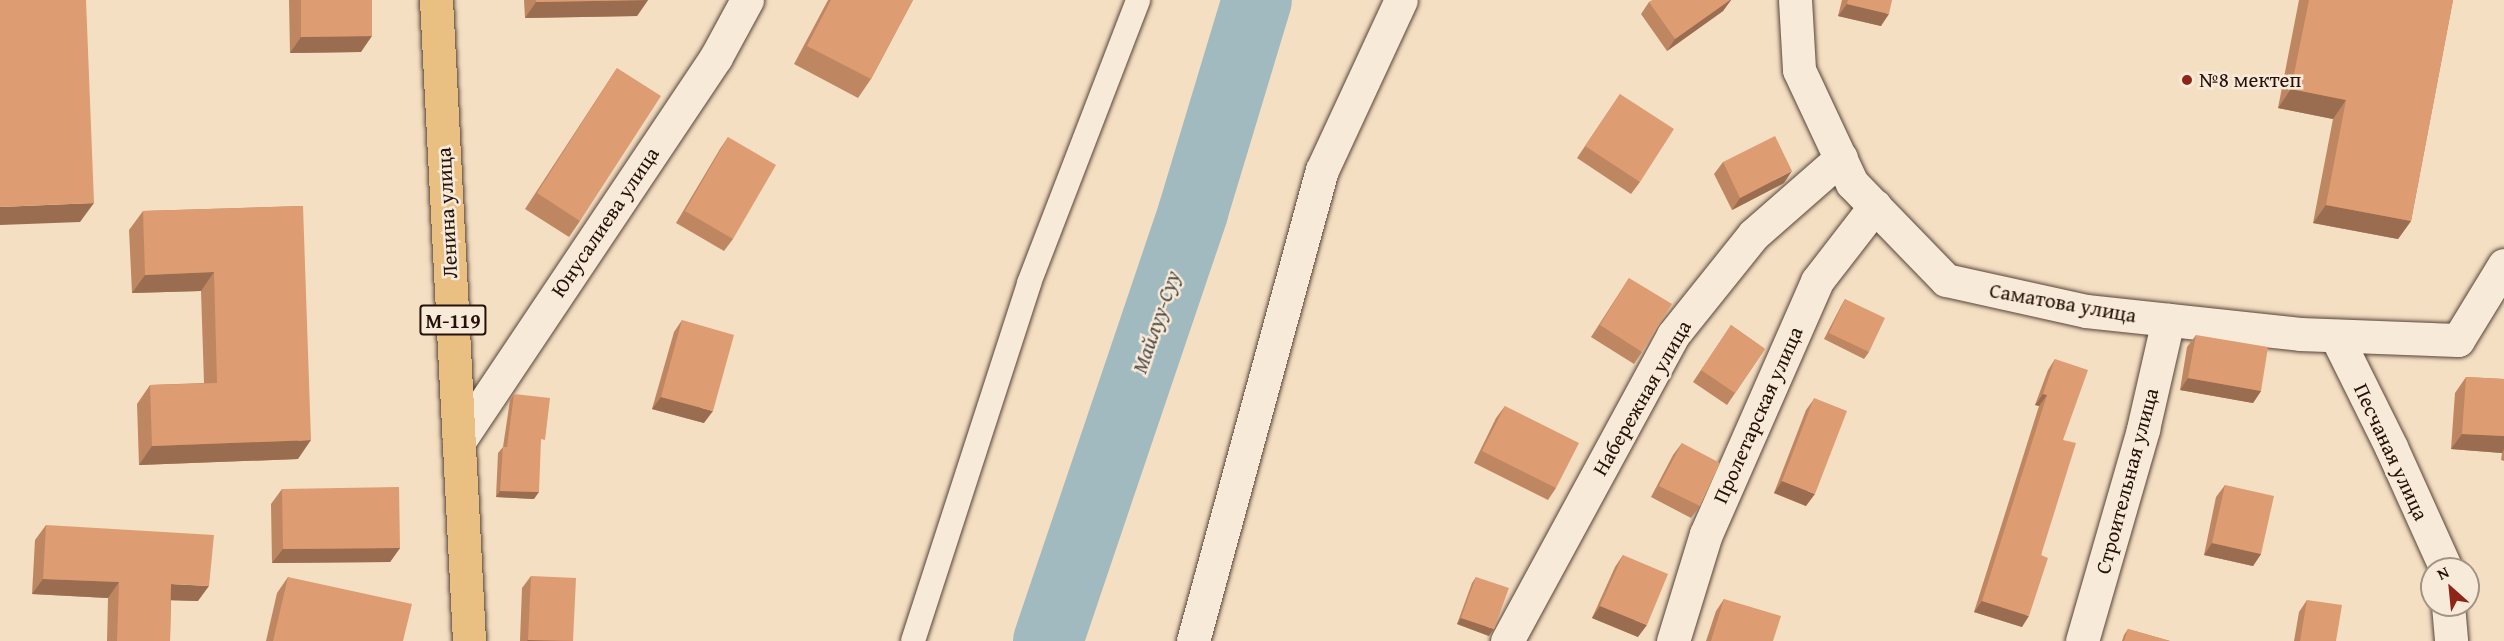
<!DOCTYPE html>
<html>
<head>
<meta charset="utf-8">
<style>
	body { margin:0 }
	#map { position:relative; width:2504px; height:641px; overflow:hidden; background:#f4dfc3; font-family:"Gentium Book Plus",serif }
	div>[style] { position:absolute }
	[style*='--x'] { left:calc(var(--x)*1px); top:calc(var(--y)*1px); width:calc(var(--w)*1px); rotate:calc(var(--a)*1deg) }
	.river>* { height:70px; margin:-35px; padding:0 35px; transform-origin:35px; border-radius:35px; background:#a1babf }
	.roads { filter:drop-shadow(0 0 2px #584438) drop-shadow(0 0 2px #584438) }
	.service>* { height:24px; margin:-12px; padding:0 12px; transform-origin:12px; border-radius:12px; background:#f8ead8 }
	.minor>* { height:33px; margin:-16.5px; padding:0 16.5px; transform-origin:16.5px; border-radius:16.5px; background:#f8ead8 }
	.primary>* { height:33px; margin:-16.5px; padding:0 16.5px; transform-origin:16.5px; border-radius:16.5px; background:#eac082 }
	.wall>* { inset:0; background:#bf8662 }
	.shaded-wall>* { inset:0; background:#9b6d50 }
	.building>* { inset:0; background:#de9c72 }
	.dots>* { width:16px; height:16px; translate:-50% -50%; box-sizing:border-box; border:3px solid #f8ead8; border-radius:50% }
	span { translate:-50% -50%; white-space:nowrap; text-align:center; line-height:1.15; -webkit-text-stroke:5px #f8ead8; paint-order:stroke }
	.shield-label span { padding:2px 4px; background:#f8ead8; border:2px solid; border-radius:4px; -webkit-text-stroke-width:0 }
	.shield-label { font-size:20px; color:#241109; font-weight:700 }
	.poi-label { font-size:21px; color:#241109 }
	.left { translate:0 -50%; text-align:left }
	.street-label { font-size:21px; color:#241109 }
	.water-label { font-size:22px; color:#504c49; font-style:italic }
	.north { position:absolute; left:2420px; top:557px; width:60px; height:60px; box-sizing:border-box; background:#f8ead8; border:2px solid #a39385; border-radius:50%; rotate:333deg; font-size:16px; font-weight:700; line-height:24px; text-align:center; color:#241109 }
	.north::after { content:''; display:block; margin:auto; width:21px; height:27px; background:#8f2418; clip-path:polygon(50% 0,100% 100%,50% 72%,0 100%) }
</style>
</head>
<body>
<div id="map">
	<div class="river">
		<div style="--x:1048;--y:641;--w:453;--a:-71.3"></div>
		<div style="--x:1193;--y:212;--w:221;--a:-73.2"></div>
	</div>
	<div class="roads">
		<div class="service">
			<div style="--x:913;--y:641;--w:376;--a:-72"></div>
			<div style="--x:1029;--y:283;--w:303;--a:-68.9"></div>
		</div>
		<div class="minor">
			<div style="--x:1795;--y:0;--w:70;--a:86.7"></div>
			<div style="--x:1799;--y:70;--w:125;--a:64.9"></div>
			<div style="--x:1852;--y:183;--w:135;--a:45.9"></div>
			<div style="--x:1946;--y:280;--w:143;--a:12.5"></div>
			<div style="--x:2086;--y:311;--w:215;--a:6.1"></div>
			<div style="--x:2300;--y:334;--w:158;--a:2.2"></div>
			<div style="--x:2458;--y:340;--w:88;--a:-58.5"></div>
			<div style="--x:2336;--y:336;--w:124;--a:63.6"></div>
			<div style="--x:2391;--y:447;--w:134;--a:65.7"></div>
			<div style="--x:459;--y:441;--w:462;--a:-56.2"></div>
			<div style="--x:716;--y:57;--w:65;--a:-61.5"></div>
			<div style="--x:2448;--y:605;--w:36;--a:85"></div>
			<div style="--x:1193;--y:641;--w:488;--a:-74.7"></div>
			<div style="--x:1322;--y:170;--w:187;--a:-65.1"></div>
			<div style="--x:1507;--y:641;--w:348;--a:-61.5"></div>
			<div style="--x:1673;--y:335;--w:128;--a:-51.3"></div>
			<div style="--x:1753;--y:235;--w:117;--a:-41.2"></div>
			<div style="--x:1673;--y:641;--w:112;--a:-72.9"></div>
			<div style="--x:1706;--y:534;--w:276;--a:-66.3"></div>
			<div style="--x:1817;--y:281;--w:95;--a:-52.3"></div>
			<div style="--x:2082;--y:641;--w:221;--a:-73.9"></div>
			<div style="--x:2143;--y:429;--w:112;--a:-77.1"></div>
		</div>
		<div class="primary">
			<div style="--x:436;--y:0;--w:642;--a:87.05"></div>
		</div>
	</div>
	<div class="wall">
		<div style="clip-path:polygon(289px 0,372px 0,361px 52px,290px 53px)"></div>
		<div style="clip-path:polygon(524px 0,648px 0,637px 16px,525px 18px)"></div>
		<div style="clip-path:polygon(828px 0,913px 0,871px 79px,858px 98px,794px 64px)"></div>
		<div style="clip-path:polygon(1653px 0,1731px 0,1723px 11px,1667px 51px,1641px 14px,1649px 2px)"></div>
		<div style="clip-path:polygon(1842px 0,1892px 0,1881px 26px,1838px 16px)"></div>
		<div style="clip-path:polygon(2299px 0,2453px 0,2411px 221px,2398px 239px,2313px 223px,2333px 119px,2278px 108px)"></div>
		<div style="clip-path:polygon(617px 68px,580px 221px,569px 237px,525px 209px)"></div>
		<div style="clip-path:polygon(1620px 94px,1640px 182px,1631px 194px,1577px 158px)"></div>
		<div style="clip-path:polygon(728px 137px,733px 239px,724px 251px,676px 223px,720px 149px)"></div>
		<div style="clip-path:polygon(1723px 162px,1784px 183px,1732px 210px,1714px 174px)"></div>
		<div style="clip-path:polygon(303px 206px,298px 459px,139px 465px,137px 404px,150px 385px,204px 383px,201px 291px,132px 293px,129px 230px,143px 211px)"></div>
		<div style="clip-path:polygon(1629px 278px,1642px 352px,1634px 364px,1591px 337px)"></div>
		<div style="clip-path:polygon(1845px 299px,1869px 352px,1864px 359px,1824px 339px,1841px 306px)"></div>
		<div style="clip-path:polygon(682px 320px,704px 423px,652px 409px,674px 332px)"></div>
		<div style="clip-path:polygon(1731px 325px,1765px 349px,1727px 405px,1693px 382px)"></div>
		<div style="clip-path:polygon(2196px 335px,2261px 391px,2253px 403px,2180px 390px,2187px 347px)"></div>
		<div style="clip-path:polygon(2055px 359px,2063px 440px,2041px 555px,2022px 627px,1974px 612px,2039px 406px,2035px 405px,2048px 370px)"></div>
		<div style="clip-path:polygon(2466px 377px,2504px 379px,2504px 461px,2501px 460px,2502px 453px,2451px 449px,2455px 393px)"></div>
		<div style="clip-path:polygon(514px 394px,540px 446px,534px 499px,496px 497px,498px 453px,503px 447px,510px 400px)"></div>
		<div style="clip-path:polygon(1814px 399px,1806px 506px,1774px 493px,1806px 410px)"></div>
		<div style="clip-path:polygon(1505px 406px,1556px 488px,1548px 500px,1474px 463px,1496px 418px)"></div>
		<div style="clip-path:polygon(1682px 443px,1700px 506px,1691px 518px,1651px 497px,1673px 455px)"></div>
		<div style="clip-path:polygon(2225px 485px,2261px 554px,2253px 566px,2204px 555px,2216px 497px)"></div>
		<div style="clip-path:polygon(282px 489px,400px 548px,390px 562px,272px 563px,271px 504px)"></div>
		<div style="clip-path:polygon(46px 525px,198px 601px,171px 600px,170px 641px,107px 641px,108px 598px,32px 594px,35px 540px)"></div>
		<div style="clip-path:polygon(1623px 555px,1638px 637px,1592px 618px,1615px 567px)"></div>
		<div style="clip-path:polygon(531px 576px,573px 641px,520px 641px,522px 588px)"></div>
		<div style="clip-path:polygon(288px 577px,403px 641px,266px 641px,277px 593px)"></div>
		<div style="clip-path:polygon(1476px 577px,1489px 636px,1457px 624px,1472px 583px)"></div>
		<div style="clip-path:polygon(1724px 599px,1773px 641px,1706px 641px,1716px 611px)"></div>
		<div style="clip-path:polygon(2307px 600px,2336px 641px,2294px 641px,2299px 612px)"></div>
		<div style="clip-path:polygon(2128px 629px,2170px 641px,2122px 641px,2124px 635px)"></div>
	</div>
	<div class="shaded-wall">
		<div style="clip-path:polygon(648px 0,637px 16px,525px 18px,536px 2px)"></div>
		<div style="clip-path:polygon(1730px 0,1731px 0,1723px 11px,1667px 51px,1675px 39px)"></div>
		<div style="clip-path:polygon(1847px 4px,1889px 14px,1881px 26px,1838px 16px)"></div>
		<div style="clip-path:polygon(372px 36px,361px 52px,290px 53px,301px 37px)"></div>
		<div style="clip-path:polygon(2291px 89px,2346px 100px,2333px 119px,2278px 108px)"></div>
		<div style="clip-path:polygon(1792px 171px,1784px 183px,1732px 210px,1740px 198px)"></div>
		<div style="clip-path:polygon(94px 203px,80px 222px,0 225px,0 207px)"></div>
		<div style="clip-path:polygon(2326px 205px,2411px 221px,2398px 239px,2313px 223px)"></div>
		<div style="clip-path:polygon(214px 272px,201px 291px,132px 293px,145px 275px)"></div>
		<div style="clip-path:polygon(2188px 378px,2261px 391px,2253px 403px,2180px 390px)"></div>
		<div style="clip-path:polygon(2043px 394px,2047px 395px,2039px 406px,2035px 405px)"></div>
		<div style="clip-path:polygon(661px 397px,713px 411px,704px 423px,652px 409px)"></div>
		<div style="clip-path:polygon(2462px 434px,2504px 436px,2504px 449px,2502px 453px,2451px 449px)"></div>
		<div style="clip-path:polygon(311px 440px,298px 459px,139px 465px,152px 446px)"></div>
		<div style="clip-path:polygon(1782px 481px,1815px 494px,1806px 506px,1774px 493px)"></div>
		<div style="clip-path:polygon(500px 491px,539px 492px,534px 499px,496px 497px)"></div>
		<div style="clip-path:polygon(2212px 543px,2261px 554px,2253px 566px,2204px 555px)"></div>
		<div style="clip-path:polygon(400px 548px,390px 562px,272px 563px,283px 549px)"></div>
		<div style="clip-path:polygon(43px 579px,119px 582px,108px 598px,32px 594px)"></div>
		<div style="clip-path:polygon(171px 584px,209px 586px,198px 601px,160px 600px)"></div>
		<div style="clip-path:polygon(1982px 601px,2029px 616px,2022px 627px,1974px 612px)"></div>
		<div style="clip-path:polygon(1600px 606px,1647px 625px,1638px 637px,1592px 618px)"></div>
		<div style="clip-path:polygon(1461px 618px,1494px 629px,1489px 636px,1457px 624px)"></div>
		<div style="clip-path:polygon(528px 640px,562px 641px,527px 641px)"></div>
	</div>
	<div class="building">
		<div style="clip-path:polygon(0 0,86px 0,94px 203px,0 207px)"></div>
		<div style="clip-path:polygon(301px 0,372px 0,372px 36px,301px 37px)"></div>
		<div style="clip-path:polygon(536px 0,648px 0,536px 2px)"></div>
		<div style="clip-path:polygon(831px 0,913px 0,871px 79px,807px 46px)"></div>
		<div style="clip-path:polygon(1653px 0,1730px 0,1675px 39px,1649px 2px)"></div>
		<div style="clip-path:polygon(1848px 0,1892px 0,1889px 14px,1847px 4px)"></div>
		<div style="clip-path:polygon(2309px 0,2453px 0,2411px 221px,2326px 205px,2346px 100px,2291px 89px)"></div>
		<div style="clip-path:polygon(617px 68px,661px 96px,580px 221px,537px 193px)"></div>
		<div style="clip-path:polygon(1620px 94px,1674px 129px,1640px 182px,1585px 146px)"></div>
		<div style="clip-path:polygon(1775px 136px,1792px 171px,1740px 198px,1723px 162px)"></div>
		<div style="clip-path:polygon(728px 137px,776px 165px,733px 239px,685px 211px)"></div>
		<div style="clip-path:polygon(303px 206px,311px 440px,152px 446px,150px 385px,217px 383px,214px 272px,145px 275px,143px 211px)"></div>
		<div style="clip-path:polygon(1629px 278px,1672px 304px,1642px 352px,1600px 325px)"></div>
		<div style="clip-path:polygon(1845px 299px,1885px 318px,1869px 352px,1829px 333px)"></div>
		<div style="clip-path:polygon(682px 320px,734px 335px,713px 411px,661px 397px)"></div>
		<div style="clip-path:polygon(1731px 325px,1765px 349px,1735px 393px,1701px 370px)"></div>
		<div style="clip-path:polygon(2196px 335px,2268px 347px,2261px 391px,2188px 378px)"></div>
		<div style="clip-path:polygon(2055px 359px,2088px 370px,2063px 440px,2076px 443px,2041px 555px,2048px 558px,2029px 616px,1982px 601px,2047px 395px,2043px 394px)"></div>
		<div style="clip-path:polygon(2466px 377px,2504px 379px,2504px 436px,2462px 434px)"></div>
		<div style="clip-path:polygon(514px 394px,550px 398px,545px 440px,541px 439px,539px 492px,500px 491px,503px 447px,507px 447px)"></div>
		<div style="clip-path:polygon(1814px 398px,1847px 411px,1815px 494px,1782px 481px)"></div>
		<div style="clip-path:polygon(1505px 406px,1579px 443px,1556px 488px,1482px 451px)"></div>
		<div style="clip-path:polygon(1682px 443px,1720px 463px,1700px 506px,1659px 486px)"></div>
		<div style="clip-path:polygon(2225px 485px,2274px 496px,2261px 554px,2212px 543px)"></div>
		<div style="clip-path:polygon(399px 487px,400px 548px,283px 549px,282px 489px)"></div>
		<div style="clip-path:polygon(46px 525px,214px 535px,209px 586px,171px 584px,170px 641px,117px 641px,119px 582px,43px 579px)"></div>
		<div style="clip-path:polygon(1623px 555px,1668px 574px,1647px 625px,1600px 606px)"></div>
		<div style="clip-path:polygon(531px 576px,576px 578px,573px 641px,528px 640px)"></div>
		<div style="clip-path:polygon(288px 577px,412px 604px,403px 641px,273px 641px)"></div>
		<div style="clip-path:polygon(1476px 577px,1509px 588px,1494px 629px,1461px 618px)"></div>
		<div style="clip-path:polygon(1724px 599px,1781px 616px,1773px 641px,1711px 641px)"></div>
		<div style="clip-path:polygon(2307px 600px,2342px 605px,2336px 641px,2300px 641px)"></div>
		<div style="clip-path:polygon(2128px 629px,2170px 641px,2124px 641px)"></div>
	</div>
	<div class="dots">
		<div style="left:2187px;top:80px;background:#8f2418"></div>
	</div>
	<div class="shield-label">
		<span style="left:453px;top:320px">М-119</span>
	</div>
	<div class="poi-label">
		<span class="left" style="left:2199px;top:80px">№8 мектеп</span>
	</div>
	<div class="street-label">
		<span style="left:447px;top:213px;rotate:-93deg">Ленина улица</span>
		<span style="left:605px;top:222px;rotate:-56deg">Юнусалиева улица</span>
		<span style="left:2063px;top:303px;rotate:10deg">Саматова улица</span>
		<span style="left:1642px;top:398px;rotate:-60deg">Набережная улица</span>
		<span style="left:1758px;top:415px;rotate:-66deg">Пролетарская улица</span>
		<span style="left:2391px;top:452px;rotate:65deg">Песчаная улица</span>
		<span style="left:2127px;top:481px;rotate:-75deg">Строительная улица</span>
	</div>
	<div class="water-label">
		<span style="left:1156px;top:322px;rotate:-71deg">Майлуу-Суу</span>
	</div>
	<div class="north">N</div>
</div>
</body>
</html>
